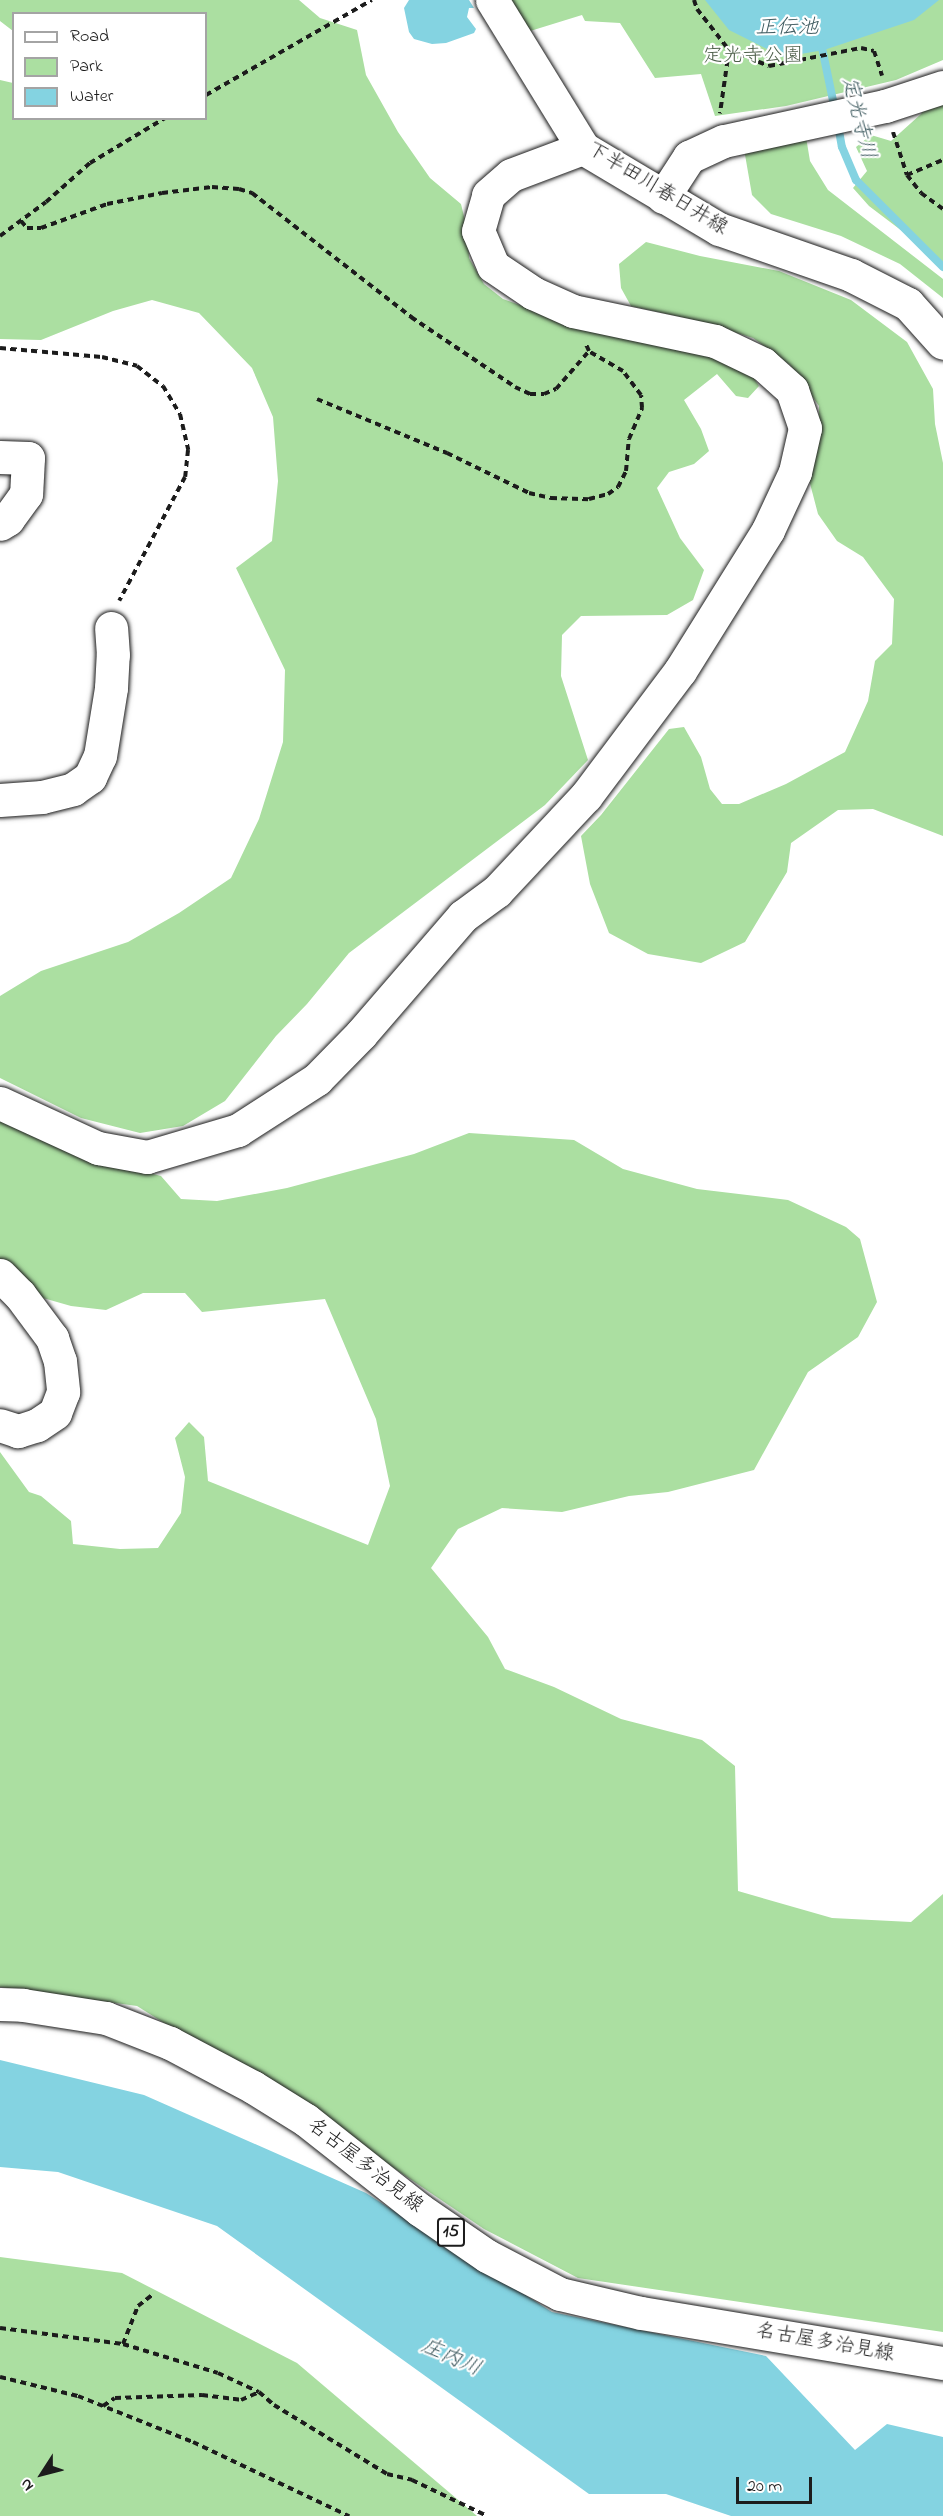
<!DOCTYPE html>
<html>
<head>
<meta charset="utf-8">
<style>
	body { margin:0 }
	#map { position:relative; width:943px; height:2516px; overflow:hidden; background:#fff; font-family:"Indie Flower","Klee One",sans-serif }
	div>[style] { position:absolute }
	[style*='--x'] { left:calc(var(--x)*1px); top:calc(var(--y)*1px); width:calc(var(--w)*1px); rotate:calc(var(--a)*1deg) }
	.green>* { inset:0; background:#abdfa1 }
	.water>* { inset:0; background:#84d3e1 }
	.stream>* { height:8px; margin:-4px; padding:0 4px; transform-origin:4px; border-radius:4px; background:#84d3e1 }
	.path>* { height:4px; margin-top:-2px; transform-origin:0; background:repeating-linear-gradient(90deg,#1c1c1c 0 6px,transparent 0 10.5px) }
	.roads { filter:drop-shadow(0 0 2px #1c1c1c) drop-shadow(0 0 2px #1c1c1c) }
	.minor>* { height:33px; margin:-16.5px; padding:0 16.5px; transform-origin:16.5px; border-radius:16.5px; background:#fff }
	.major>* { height:33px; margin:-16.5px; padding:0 16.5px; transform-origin:16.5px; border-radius:16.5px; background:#fff }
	span { translate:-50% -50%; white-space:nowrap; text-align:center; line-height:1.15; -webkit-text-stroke:4.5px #fff; paint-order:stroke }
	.shield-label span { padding:2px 4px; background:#fff; border:2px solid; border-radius:4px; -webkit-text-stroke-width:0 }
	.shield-label { font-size:18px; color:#1c1c1c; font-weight:700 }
	.park-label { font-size:20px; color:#4e604b }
	.street-label { font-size:20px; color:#1c1c1c }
	.water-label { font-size:21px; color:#405c61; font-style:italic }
	.legend { position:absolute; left:12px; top:12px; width:195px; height:108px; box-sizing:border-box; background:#fff; border:2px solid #a4a4a4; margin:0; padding:8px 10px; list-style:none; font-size:18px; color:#1c1c1c }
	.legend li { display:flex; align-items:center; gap:12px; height:30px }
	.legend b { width:30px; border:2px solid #a4a4a4 }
	.north { position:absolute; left:12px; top:2444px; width:60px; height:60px; -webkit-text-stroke:4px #fff; paint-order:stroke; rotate:234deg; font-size:16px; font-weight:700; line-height:24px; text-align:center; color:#1c1c1c }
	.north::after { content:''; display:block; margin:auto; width:21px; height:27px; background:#1c1c1c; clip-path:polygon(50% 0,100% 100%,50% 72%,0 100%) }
	.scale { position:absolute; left:736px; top:2477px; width:76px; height:27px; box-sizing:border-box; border:3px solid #1c1c1c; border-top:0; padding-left:8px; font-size:18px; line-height:21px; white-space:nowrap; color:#1c1c1c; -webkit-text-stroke:4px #fff; paint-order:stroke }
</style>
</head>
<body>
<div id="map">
	<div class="green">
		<div style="clip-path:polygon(0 0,299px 0,320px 18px,357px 30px,366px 75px,398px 132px,430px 178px,461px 204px,468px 233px,469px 258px,484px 284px,503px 299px,539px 312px,746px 366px,759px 386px,748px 398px,736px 396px,717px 374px,684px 400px,701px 429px,709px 451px,694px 464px,669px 472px,657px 488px,680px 538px,704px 570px,693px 600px,667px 615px,581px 616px,562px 635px,561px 676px,588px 760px,545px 805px,349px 953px,307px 1004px,276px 1036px,225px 1101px,183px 1126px,140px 1133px,81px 1118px,0 1078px,0 996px,41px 971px,128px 942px,179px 913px,231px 878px,259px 819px,283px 742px,285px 670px,236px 568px,272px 541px,278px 481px,273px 417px,252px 368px,199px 313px,152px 300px,113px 311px,41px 340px,0 339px,0 80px,13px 83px,14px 118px,206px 118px,206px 14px,14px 14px,13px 31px,0 21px)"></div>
		<div style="clip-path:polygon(506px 0,943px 0,943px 60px,896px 80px,786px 106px,715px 116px,701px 74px,655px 78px,620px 23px,585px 21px,582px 15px,527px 32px)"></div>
		<div style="clip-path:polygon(943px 99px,943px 262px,869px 206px,853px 188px,867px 171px,856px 147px,871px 135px,891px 141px,921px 114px,927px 105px)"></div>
		<div style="clip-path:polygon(806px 137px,810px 161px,828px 190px,943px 279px,943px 298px,900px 264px,841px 236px,771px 214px,752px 195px,744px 149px)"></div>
		<div style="clip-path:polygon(646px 242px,700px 256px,779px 271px,851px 300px,907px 342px,933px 389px,935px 424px,943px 463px,943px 836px,873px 809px,838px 810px,791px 843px,787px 872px,745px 942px,701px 963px,648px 954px,609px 933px,590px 884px,581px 836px,601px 815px,669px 729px,684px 727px,701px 757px,710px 789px,722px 804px,739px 804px,786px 784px,845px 752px,868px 701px,875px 661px,892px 644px,894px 599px,863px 557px,837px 541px,818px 514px,807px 472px,818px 441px,819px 406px,790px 365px,753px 338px,698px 321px,631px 306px,621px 288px,619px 264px)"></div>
		<div style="clip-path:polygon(0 1118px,91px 1158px,161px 1176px,181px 1199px,217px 1201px,287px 1188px,414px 1154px,469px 1133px,574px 1140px,623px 1169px,697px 1189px,788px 1200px,846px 1227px,860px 1239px,877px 1302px,858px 1337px,808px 1372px,754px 1470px,668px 1492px,629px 1496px,562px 1512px,502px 1508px,458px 1529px,431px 1568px,488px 1637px,505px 1669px,554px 1687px,621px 1719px,702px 1740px,735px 1766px,738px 1891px,832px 1918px,911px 1922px,943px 1894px,943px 2332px,578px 2278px,484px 2229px,373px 2154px,137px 2006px,0 1987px,0 1452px,29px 1492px,41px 1496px,71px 1521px,73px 1544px,120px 1549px,158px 1548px,181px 1513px,185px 1477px,175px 1438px,189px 1422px,204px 1437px,208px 1481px,368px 1545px,390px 1486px,376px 1419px,325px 1299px,202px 1312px,185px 1293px,143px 1293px,106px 1310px,71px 1306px,36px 1296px,0 1261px)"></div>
		<div style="clip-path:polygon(0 2257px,122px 2273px,297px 2363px,477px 2516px,0 2516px)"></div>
	</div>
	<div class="water">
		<div style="clip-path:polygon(409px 0,469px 0,474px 8px,469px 8px,467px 17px,476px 29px,474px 33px,446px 43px,432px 44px,414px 39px,409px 32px,404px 8px)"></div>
		<div style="clip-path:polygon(705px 0,939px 0,914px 20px,824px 50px,783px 57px,729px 30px)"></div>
		<div style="clip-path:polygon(0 2060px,144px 2095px,366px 2193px,552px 2312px,766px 2356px,855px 2450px,887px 2424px,943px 2437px,943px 2516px,731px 2516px,666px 2494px,589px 2494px,217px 2226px,58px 2172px,0 2167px)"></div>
	</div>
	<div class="stream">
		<div style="--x:821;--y:43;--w:68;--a:78.2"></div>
		<div style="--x:838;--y:125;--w:22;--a:80"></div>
		<div style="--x:842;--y:147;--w:36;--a:67"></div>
		<div style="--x:856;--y:180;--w:123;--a:45"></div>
	</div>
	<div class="path">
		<div style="--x:694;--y:0;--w:9;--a:72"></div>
		<div style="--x:697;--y:9;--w:52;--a:52"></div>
		<div style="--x:729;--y:50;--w:64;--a:98.1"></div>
		<div style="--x:729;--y:50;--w:43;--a:21.8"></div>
		<div style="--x:769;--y:66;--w:94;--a:-11.1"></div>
		<div style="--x:861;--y:48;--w:13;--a:13"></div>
		<div style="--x:874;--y:51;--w:26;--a:72"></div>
		<div style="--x:206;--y:95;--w:191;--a:-29.8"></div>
		<div style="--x:893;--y:132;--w:45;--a:72"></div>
		<div style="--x:907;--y:175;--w:39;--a:-23"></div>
		<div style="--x:907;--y:175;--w:23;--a:52"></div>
		<div style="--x:921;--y:193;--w:27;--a:36"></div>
		<div style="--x:21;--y:221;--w:9;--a:49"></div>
		<div style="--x:27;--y:228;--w:14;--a:0"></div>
		<div style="--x:41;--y:228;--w:70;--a:-20"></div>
		<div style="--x:107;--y:204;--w:56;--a:-11.3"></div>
		<div style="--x:162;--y:193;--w:50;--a:-6.8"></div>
		<div style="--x:212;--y:187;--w:27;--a:4"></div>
		<div style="--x:239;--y:189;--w:14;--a:17"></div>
		<div style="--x:252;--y:193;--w:202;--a:37.9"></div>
		<div style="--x:411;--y:317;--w:125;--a:33.9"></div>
		<div style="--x:515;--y:387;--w:17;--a:25"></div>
		<div style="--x:530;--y:394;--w:14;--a:0"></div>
		<div style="--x:544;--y:394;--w:13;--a:-23"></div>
		<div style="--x:556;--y:389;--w:50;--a:-49"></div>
		<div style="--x:589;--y:351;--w:10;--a:-114"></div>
		<div style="--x:0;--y:236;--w:57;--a:-36.5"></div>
		<div style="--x:46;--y:202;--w:59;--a:-41.6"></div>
		<div style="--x:90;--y:163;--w:87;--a:-31"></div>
		<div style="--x:0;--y:348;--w:102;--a:5"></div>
		<div style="--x:102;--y:357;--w:36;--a:14"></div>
		<div style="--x:137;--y:366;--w:33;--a:38"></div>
		<div style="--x:163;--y:386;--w:33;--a:59"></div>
		<div style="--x:180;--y:414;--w:37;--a:77"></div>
		<div style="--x:188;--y:450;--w:27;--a:96"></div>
		<div style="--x:185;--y:477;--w:140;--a:118"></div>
		<div style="--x:317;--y:399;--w:141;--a:22.6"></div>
		<div style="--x:447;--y:453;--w:91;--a:26"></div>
		<div style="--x:529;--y:493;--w:23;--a:13"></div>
		<div style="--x:551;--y:498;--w:38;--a:2"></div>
		<div style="--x:589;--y:499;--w:20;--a:-15"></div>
		<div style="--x:608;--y:494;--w:12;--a:-35"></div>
		<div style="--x:618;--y:487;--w:18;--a:-63"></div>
		<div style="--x:626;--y:471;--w:32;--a:-85"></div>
		<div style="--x:629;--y:439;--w:34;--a:-67"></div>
		<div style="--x:642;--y:408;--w:13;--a:-94"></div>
		<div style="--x:641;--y:395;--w:30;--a:-127"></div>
		<div style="--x:623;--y:371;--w:39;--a:-150"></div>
		<div style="--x:0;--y:2328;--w:124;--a:7.4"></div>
		<div style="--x:123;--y:2344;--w:99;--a:17"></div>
		<div style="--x:218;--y:2373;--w:45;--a:24.9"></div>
		<div style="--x:123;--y:2344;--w:41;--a:-68.5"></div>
		<div style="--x:138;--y:2306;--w:18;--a:-38"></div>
		<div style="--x:0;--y:2377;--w:80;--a:13.7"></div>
		<div style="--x:78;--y:2396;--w:124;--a:21.8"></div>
		<div style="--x:193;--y:2442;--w:173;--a:25.4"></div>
		<div style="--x:103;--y:2406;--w:14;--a:-34"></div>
		<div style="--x:115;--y:2398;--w:87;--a:-2"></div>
		<div style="--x:202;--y:2395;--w:39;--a:7"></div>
		<div style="--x:241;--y:2400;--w:20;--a:-24"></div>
		<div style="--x:259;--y:2392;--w:20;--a:41"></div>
		<div style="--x:274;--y:2405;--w:132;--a:31.4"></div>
		<div style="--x:387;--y:2474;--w:26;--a:13"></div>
		<div style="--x:412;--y:2480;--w:83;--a:25.6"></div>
	</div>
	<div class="roads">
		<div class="minor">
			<div style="--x:663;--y:197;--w:48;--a:-57"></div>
			<div style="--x:689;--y:157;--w:38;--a:-25"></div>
			<div style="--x:724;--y:141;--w:165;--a:-12.3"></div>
			<div style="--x:885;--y:106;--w:61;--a:-18.1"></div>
			<div style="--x:0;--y:457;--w:28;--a:2"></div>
			<div style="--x:28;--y:458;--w:36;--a:93"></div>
			<div style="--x:26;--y:494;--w:31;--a:126"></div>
			<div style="--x:8;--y:519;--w:9;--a:148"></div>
			<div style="--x:0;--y:800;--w:42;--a:-4.1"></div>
			<div style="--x:42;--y:797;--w:32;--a:-14"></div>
			<div style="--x:73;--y:789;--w:21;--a:-35"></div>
			<div style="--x:90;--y:777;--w:23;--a:-65"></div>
			<div style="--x:100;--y:756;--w:69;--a:-80.8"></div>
			<div style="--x:111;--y:688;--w:33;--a:-87"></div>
			<div style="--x:113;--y:655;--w:27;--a:-94"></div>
			<div style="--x:0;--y:1103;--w:108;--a:24.7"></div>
			<div style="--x:98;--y:1148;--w:50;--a:10.4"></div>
			<div style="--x:147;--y:1157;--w:95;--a:-16.5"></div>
			<div style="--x:238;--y:1130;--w:94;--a:-32.8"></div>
			<div style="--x:317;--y:1079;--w:63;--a:-45.6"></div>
			<div style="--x:361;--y:1034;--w:156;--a:-49.2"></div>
			<div style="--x:463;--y:916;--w:42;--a:-36.3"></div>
			<div style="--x:497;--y:891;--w:130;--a:-46.9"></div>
			<div style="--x:586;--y:796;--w:156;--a:-53.1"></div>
			<div style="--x:680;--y:671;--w:166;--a:-58"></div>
			<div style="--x:768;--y:530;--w:64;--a:-65"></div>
			<div style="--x:795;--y:472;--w:45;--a:-77.2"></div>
			<div style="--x:805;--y:428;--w:40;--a:-108.9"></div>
			<div style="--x:792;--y:390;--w:39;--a:-138"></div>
			<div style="--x:763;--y:364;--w:53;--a:-154.4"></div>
			<div style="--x:715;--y:341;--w:145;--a:-168.1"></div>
			<div style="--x:573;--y:311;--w:44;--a:-155.8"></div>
			<div style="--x:533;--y:293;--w:48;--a:-146"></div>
			<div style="--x:493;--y:266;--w:38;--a:-113"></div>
			<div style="--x:478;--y:231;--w:37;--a:-74"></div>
			<div style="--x:488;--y:195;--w:30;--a:-41"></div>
			<div style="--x:511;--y:175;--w:77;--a:-20.6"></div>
			<div style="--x:0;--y:1275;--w:28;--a:45"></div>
			<div style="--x:20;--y:1295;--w:54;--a:53.3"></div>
			<div style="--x:52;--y:1338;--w:24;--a:71"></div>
			<div style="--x:60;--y:1361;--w:31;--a:84"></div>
			<div style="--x:63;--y:1392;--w:22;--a:111"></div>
			<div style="--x:55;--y:1413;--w:22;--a:146"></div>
			<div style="--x:37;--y:1425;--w:20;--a:162"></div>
			<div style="--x:18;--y:1431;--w:19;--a:-162"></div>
		</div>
		<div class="major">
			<div style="--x:492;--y:0;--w:174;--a:58.4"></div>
			<div style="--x:583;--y:148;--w:158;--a:30.8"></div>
			<div style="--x:719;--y:229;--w:140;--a:19.2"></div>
			<div style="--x:851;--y:275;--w:64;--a:27"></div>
			<div style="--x:908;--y:304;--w:52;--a:48.1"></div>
			<div style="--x:0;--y:2004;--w:23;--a:2"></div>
			<div style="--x:23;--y:2005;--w:84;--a:8.9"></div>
			<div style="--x:106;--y:2018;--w:69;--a:21.3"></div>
			<div style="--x:170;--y:2043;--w:94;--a:27.9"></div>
			<div style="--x:253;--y:2087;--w:62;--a:31.9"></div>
			<div style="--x:306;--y:2120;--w:145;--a:38.3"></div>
			<div style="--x:420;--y:2210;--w:81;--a:34.5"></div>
			<div style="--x:487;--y:2256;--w:82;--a:27.5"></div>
			<div style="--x:560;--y:2294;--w:83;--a:13.2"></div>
			<div style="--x:641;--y:2313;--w:306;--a:9.4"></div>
		</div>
	</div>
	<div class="shield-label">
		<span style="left:451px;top:2232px">15</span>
	</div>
	<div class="park-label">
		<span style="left:753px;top:56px">定光寺公園</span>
	</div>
	<div class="street-label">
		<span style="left:657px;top:189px;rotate:31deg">下半田川春日井線</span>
		<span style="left:365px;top:2166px;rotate:38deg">名古屋多治見線</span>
		<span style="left:825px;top:2343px;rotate:10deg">名古屋多治見線</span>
	</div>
	<div class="water-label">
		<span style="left:787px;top:28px">正伝池</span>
		<span style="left:858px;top:118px;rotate:76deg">定光寺川</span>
		<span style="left:451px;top:2358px;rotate:24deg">庄内川</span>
	</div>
	<ul class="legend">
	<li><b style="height:8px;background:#fff"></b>Road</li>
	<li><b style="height:16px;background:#abdfa1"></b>Park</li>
	<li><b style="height:16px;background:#84d3e1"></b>Water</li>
	</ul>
	<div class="north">N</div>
	<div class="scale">20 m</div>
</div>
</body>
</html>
